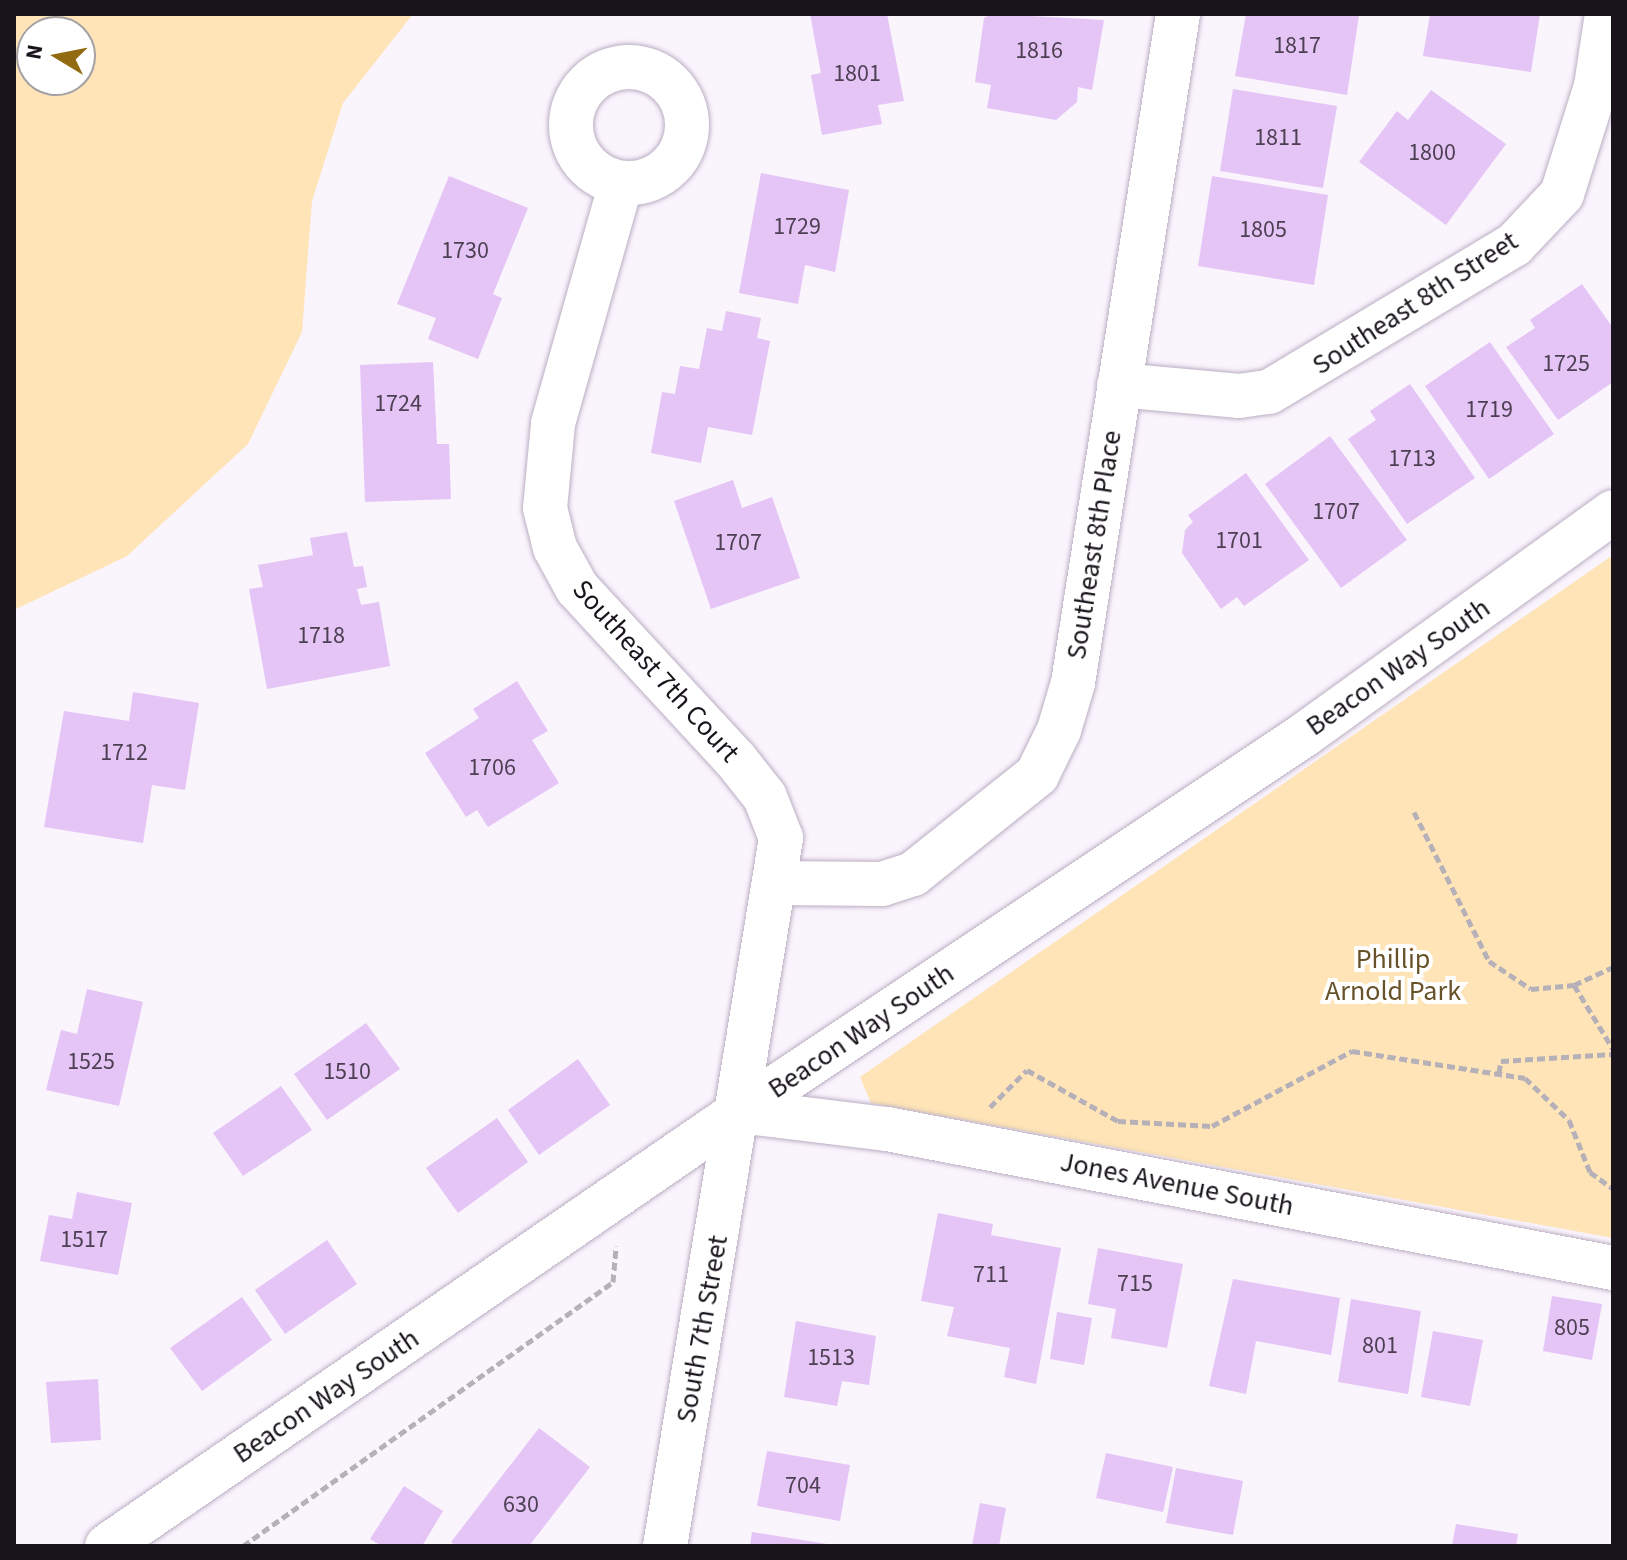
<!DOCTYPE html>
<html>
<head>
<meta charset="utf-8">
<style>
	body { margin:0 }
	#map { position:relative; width:1627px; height:1560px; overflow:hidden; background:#faf4fd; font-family:"Source Sans 3",sans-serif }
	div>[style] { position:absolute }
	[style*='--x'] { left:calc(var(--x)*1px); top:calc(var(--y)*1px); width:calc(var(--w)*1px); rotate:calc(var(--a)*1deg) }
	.green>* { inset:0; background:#fee4b6 }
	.building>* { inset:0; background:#e5c4f6 }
	.path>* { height:5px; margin-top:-2.5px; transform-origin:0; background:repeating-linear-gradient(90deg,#b6b0b8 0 8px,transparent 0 12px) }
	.roads { filter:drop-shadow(0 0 2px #bbaec2) drop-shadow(0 0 2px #bbaec2) }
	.minor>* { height:44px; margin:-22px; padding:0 22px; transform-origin:22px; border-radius:22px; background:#fff }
	.minor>.ring { margin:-22px; padding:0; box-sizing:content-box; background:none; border:44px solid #fff; border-radius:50% }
	span { translate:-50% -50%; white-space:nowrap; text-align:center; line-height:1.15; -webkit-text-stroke:8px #fff; paint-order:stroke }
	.number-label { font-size:24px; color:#4c4052 }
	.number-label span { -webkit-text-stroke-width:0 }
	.street-label { font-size:28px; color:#19141b }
	.park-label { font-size:28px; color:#67522a }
	.frame { position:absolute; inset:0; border:16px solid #19141b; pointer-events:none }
	.north { position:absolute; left:16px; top:16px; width:80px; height:80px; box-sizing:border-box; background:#fff; border:2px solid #a3a1a4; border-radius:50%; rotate:280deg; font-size:22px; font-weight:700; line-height:32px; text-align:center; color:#19141b }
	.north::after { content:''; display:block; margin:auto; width:28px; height:36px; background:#916a11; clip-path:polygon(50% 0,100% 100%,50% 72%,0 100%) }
</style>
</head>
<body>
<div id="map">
	<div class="green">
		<div style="clip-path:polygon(evenodd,14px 14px,413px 14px,343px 103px,312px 201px,302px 332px,248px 444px,127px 556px,14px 610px,14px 14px,32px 32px,80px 32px,80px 80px,32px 80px,32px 32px)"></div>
		<div style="clip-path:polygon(1613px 555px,1613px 1238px,871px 1103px,860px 1077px)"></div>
	</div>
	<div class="building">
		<div style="clip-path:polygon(810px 14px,887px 14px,904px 101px,878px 105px,882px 124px,822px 135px,811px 75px,821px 73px)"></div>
		<div style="clip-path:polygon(991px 14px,1104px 20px,1092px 90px,1078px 87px,1077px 102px,1056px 120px,987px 108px,991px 85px,975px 82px,984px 18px)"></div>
		<div style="clip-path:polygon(1246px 14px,1359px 15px,1347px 95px,1235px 76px)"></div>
		<div style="clip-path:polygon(1430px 14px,1540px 14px,1531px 72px,1423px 56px)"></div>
		<div style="clip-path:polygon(1233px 89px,1337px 106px,1323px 188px,1220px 171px)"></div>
		<div style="clip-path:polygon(1431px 90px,1506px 144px,1446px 225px,1359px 162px,1397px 111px,1408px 120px)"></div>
		<div style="clip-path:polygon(761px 173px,849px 190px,835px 272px,805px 265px,798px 304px,739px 293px)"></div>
		<div style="clip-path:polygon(449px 176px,528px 208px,493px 294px,502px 298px,478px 359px,428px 339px,436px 318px,397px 304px)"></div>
		<div style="clip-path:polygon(1212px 176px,1328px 195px,1314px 285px,1198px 266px)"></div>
		<div style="clip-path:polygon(1582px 284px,1613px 328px,1613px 382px,1558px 420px,1506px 347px,1535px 328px,1530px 320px)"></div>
		<div style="clip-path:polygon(726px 311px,761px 318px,757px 338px,770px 341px,752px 435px,708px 427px,701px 463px,651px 453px,662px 392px,675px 394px,680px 366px,699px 369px,707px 328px,722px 331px)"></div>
		<div style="clip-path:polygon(1490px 342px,1554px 434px,1489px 479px,1425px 386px)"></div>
		<div style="clip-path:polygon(433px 362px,437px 444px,449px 444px,451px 499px,365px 502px,360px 365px)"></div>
		<div style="clip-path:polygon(1410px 384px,1475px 478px,1407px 524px,1348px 439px,1376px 420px,1370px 411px)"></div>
		<div style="clip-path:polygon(1330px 436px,1407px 540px,1341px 588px,1265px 484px)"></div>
		<div style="clip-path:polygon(1246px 473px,1309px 560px,1244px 606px,1237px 597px,1221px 609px,1182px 553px,1185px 530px,1193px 522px,1188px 515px)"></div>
		<div style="clip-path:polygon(733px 480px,742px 508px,772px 497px,800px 578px,711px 609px,674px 501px)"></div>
		<div style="clip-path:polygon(347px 532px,354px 567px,363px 566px,367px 587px,357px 589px,361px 605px,379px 602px,390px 666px,267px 689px,249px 589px,263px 587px,258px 565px,313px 555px,310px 538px)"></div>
		<div style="clip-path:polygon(517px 681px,548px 731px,532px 740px,559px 783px,488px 827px,477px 810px,466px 817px,425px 753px,479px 718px,473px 709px)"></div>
		<div style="clip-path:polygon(133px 692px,199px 703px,185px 790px,152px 785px,143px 843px,44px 827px,64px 711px,129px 721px)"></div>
		<div style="clip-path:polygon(87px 989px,143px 1002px,119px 1106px,46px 1090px,61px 1030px,77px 1034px)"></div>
		<div style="clip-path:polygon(366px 1023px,400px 1069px,327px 1120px,294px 1074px)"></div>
		<div style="clip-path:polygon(578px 1059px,610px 1105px,539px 1155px,508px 1110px)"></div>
		<div style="clip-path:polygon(281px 1086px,312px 1130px,243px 1176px,213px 1133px)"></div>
		<div style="clip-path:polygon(497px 1118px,528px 1162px,458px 1213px,426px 1168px)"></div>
		<div style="clip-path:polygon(77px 1192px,132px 1203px,118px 1275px,40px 1261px,49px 1215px,72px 1219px)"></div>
		<div style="clip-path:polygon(938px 1213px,993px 1224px,991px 1235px,1061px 1248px,1036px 1384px,1004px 1377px,1010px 1348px,947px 1336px,954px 1307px,921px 1301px)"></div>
		<div style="clip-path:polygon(327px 1240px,357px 1284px,285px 1334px,255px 1290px)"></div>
		<div style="clip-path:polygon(1098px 1248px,1183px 1264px,1167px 1348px,1111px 1338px,1116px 1309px,1088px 1304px)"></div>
		<div style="clip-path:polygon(1233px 1279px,1340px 1298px,1331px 1355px,1256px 1341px,1246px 1394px,1209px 1386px)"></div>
		<div style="clip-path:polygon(1552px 1296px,1602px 1304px,1592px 1360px,1543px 1351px)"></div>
		<div style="clip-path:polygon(242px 1297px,272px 1340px,202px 1391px,170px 1348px)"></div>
		<div style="clip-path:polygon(1351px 1299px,1421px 1311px,1408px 1394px,1338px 1382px)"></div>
		<div style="clip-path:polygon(1057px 1312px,1092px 1318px,1084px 1365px,1050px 1359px)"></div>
		<div style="clip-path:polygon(796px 1321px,876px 1336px,869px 1385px,842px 1381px,837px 1406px,784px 1397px)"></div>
		<div style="clip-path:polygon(1433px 1331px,1483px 1340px,1470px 1406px,1421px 1397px)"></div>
		<div style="clip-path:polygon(98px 1379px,101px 1440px,51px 1443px,46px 1382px)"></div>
		<div style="clip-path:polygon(539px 1428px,590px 1467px,529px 1546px,456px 1546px,451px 1542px)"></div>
		<div style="clip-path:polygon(767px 1451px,850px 1465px,840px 1521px,757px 1506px)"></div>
		<div style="clip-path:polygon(1106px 1453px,1173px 1467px,1163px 1512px,1096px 1498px)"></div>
		<div style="clip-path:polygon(1176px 1468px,1243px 1481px,1233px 1535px,1166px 1523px)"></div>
		<div style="clip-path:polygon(404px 1486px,443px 1511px,422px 1546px,382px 1546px,370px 1539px)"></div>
		<div style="clip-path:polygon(980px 1503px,1006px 1508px,999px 1546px,972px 1546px)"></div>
		<div style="clip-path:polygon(1456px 1524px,1518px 1534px,1516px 1546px,1452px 1546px)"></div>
		<div style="clip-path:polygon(752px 1532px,827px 1544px,827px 1546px,750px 1546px)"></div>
	</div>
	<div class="path">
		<div style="--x:1414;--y:812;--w:167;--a:63.3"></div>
		<div style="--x:1489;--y:961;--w:50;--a:33.7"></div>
		<div style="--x:1531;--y:989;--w:43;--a:-5.3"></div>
		<div style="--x:1574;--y:985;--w:43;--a:-24.8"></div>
		<div style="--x:1574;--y:985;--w:75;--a:58.6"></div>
		<div style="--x:1499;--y:1073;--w:12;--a:-81"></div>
		<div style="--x:1501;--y:1061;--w:112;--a:-3.6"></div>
		<div style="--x:990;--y:1107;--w:52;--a:-45"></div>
		<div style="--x:1027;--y:1070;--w:104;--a:29.3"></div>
		<div style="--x:1118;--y:1121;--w:94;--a:3"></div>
		<div style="--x:1212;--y:1126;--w:159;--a:-28.2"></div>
		<div style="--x:1352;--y:1051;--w:175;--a:8.9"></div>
		<div style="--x:1525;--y:1078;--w:61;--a:43.7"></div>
		<div style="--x:1569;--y:1120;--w:56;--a:68"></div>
		<div style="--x:1590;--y:1172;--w:29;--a:36"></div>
		<div style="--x:243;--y:1546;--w:455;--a:-35.5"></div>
		<div style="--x:613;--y:1282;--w:36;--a:-85"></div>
	</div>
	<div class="roads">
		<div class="minor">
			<div class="ring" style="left:571px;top:67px;width:72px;height:72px"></div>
			<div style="--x:621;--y:183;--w:250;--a:105.8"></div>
			<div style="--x:553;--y:424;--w:84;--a:95.4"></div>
			<div style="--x:545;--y:508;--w:41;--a:76"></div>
			<div style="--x:555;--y:548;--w:46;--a:61.2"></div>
			<div style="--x:577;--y:588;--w:233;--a:47.3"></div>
			<div style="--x:735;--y:759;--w:48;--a:51.7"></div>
			<div style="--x:765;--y:797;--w:44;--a:68.7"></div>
			<div style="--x:781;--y:838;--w:717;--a:99.3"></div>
			<div style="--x:1119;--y:385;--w:121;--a:5.2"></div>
			<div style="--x:1239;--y:396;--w:30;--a:-8"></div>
			<div style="--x:1269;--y:392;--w:286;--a:-31"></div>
			<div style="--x:1514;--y:245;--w:70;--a:-46.7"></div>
			<div style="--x:1562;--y:194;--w:113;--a:-72.5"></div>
			<div style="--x:1596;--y:86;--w:73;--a:-81.3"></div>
			<div style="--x:775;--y:883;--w:107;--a:0.5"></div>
			<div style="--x:882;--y:884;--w:33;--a:-18"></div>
			<div style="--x:913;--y:874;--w:159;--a:-38.6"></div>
			<div style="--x:1037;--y:775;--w:50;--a:-63.9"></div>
			<div style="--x:1059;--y:730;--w:49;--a:-73.4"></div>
			<div style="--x:1073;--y:683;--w:677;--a:-81.08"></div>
			<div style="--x:740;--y:1111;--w:148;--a:7"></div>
			<div style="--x:887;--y:1129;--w:739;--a:10.84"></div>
			<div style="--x:107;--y:1546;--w:768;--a:-34.5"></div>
			<div style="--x:740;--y:1111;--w:678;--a:-33.69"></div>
			<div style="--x:1304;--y:735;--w:381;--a:-35.8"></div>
		</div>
	</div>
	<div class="number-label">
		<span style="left:1297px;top:46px">1817</span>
		<span style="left:1039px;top:51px">1816</span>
		<span style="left:857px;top:74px">1801</span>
		<span style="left:1278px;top:138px">1811</span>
		<span style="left:1432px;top:153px">1800</span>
		<span style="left:797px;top:227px">1729</span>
		<span style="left:1263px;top:230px">1805</span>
		<span style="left:465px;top:251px">1730</span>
		<span style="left:1566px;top:364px">1725</span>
		<span style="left:398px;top:404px">1724</span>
		<span style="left:1489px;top:410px">1719</span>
		<span style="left:1412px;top:459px">1713</span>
		<span style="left:1336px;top:512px">1707</span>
		<span style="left:1239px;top:541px">1701</span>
		<span style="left:738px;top:543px">1707</span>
		<span style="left:321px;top:636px">1718</span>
		<span style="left:124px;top:753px">1712</span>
		<span style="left:492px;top:768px">1706</span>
		<span style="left:91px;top:1062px">1525</span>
		<span style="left:347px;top:1072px">1510</span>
		<span style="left:84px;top:1240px">1517</span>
		<span style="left:991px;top:1275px">711</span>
		<span style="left:1135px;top:1284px">715</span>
		<span style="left:1572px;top:1328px">805</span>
		<span style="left:1380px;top:1346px">801</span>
		<span style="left:831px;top:1358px">1513</span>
		<span style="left:803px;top:1486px">704</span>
		<span style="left:521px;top:1505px">630</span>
	</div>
	<div class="street-label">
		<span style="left:1415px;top:303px;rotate:-33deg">Southeast 8th Street</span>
		<span style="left:1094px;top:545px;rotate:-81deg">Southeast 8th Place</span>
		<span style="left:1398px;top:667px;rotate:-35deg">Beacon Way South</span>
		<span style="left:656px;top:671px;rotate:48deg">Southeast 7th Court</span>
		<span style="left:861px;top:1031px;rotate:-34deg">Beacon Way South</span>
		<span style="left:1177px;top:1184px;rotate:11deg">Jones Avenue South</span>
		<span style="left:702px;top:1329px;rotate:-80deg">South 7th Street</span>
		<span style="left:326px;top:1396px;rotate:-34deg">Beacon Way South</span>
	</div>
	<div class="park-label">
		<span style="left:1393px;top:975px">Phillip<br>Arnold Park</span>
	</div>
	<div class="frame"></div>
	<div class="north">N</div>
</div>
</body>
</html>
